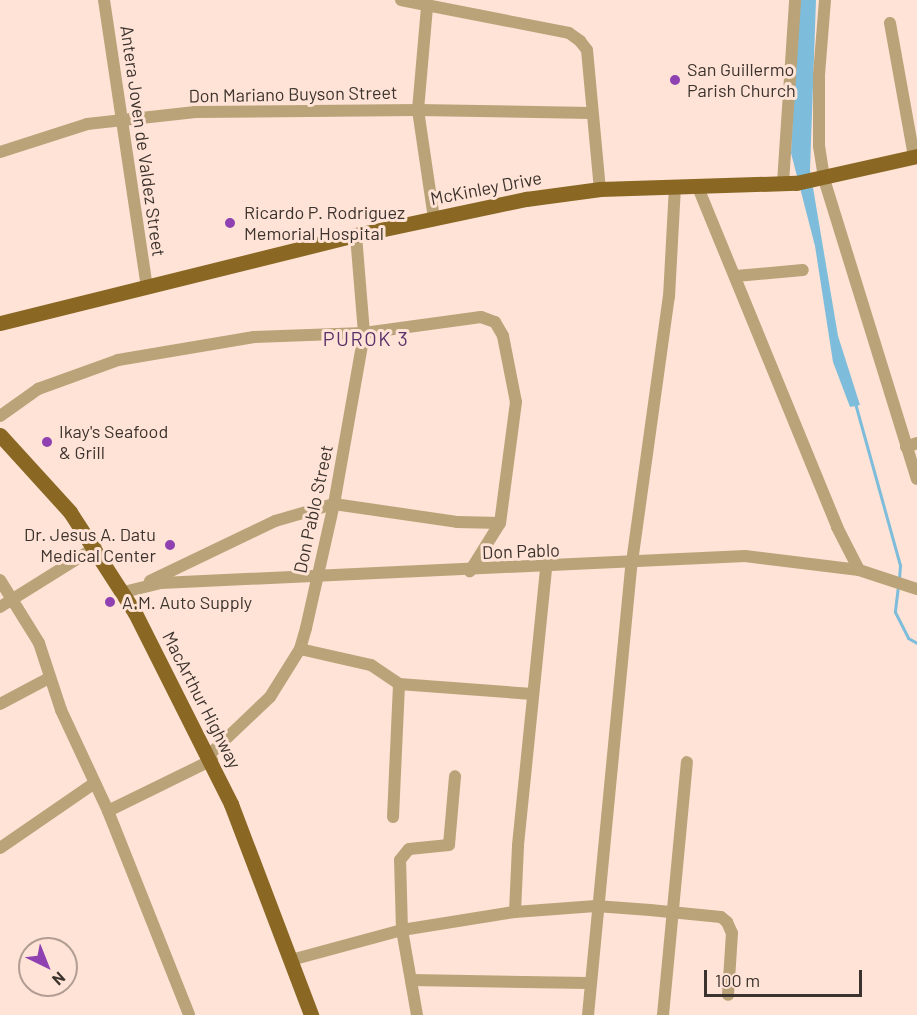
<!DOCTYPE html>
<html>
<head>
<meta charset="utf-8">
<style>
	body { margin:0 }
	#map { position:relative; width:917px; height:1015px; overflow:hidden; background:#fee3d6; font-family:Barlow,sans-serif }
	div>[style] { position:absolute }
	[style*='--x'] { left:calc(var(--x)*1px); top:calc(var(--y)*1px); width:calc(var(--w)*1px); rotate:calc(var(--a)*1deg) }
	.water>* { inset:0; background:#7dbddb }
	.stream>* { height:3px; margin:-1.5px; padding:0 1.5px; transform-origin:1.5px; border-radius:1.5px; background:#7dbddb }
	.minor>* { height:12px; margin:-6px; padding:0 6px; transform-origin:6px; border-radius:6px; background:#baa379 }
	.major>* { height:15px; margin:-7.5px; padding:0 7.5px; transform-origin:7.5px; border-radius:7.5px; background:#8a6824 }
	.dots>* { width:16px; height:16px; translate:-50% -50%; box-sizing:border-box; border:3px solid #fee3d6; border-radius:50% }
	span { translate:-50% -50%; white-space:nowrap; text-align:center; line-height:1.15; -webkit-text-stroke:6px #fee3d6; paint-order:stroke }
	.poi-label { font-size:18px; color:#3d332e }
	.left { translate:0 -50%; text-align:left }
	.right { translate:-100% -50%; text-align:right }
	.street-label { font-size:18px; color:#3d332e }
	.neighbourhood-label { font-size:20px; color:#59326a; letter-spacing:1.5px }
	.north { position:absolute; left:18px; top:937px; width:60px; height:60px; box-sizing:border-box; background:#fee3d6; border:2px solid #b19d93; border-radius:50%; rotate:137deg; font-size:16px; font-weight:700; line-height:24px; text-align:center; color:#3d332e }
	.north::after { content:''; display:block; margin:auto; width:21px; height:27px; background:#9041b1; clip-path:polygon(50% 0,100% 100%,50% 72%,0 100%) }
	.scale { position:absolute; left:704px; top:970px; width:158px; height:27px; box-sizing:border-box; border:3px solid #3d332e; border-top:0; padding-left:8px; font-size:18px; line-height:21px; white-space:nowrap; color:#3d332e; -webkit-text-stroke:4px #fee3d6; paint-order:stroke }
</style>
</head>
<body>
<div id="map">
	<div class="water">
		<div style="clip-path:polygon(799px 0,816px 0,810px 170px,838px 336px,860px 405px,850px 407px,833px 362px,815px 246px,791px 153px)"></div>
	</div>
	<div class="stream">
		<div style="--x:855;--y:403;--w:168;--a:74.5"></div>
		<div style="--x:900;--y:565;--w:14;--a:94"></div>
		<div style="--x:898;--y:586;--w:26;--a:97"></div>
		<div style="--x:895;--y:612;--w:29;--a:63"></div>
		<div style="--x:908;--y:638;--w:10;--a:29"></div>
	</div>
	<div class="minor">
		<div style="--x:104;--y:0;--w:290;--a:81.5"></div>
		<div style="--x:401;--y:0;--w:171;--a:11.1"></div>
		<div style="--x:569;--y:33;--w:14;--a:36"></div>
		<div style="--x:580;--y:41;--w:11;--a:52"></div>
		<div style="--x:587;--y:50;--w:140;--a:84.7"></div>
		<div style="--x:825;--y:0;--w:75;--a:94.6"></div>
		<div style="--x:819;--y:75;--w:71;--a:90"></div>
		<div style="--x:819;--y:146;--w:33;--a:81"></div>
		<div style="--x:824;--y:179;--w:314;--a:72.8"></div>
		<div style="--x:427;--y:7;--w:103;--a:95"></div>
		<div style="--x:418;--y:110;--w:110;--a:81.6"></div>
		<div style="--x:890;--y:23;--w:136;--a:79.8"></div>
		<div style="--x:0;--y:152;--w:91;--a:-17.8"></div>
		<div style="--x:87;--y:124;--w:109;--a:-6.3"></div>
		<div style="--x:195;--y:112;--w:223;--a:-0.5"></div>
		<div style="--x:418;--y:110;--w:173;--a:1"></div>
		<div style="--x:783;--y:183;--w:183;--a:-86.2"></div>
		<div style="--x:697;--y:185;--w:370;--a:67.7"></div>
		<div style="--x:837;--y:527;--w:48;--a:62.9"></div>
		<div style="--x:736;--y:276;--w:67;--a:-5.1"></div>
		<div style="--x:0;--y:416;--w:47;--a:-35.4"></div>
		<div style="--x:38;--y:389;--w:85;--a:-19.9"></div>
		<div style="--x:118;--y:360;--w:138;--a:-9.6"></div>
		<div style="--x:254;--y:337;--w:110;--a:-2.1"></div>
		<div style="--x:364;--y:333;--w:118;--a:-7.8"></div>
		<div style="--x:481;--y:317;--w:15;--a:20"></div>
		<div style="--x:495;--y:322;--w:16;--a:60"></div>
		<div style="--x:503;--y:336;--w:67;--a:78.9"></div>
		<div style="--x:516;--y:402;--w:122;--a:97.5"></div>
		<div style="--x:500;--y:523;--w:57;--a:122"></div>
		<div style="--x:906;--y:447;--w:12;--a:-20"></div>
		<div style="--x:0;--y:580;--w:74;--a:58.2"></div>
		<div style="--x:39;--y:643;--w:71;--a:71.8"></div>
		<div style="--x:61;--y:710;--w:111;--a:65"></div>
		<div style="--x:108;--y:811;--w:219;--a:68.3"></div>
		<div style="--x:150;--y:581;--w:139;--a:-25.6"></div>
		<div style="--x:275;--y:521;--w:61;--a:-16.1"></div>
		<div style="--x:334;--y:504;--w:124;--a:8.3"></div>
		<div style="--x:457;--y:522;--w:43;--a:1.3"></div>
		<div style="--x:124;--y:592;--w:38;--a:-14"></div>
		<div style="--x:161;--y:583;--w:585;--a:-2.65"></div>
		<div style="--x:745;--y:556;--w:115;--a:7"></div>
		<div style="--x:859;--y:570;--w:61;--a:18.1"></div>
		<div style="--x:0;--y:607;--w:113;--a:-32"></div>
		<div style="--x:300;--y:649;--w:73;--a:12.7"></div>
		<div style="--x:371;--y:665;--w:34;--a:34"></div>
		<div style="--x:0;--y:704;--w:55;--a:-28"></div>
		<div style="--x:209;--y:755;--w:84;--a:-43.6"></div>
		<div style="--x:270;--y:697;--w:57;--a:-58"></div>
		<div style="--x:300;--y:649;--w:22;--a:-74"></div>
		<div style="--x:306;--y:628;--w:127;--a:-77.3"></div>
		<div style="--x:334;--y:504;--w:174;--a:-80"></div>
		<div style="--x:364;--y:333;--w:98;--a:-94.7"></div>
		<div style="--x:108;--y:811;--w:116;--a:-26.1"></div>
		<div style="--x:393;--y:817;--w:133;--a:-87.4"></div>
		<div style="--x:399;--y:684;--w:134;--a:4.3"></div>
		<div style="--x:0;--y:848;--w:113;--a:-34.5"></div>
		<div style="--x:515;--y:912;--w:67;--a:-87.4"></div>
		<div style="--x:518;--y:845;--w:278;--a:-84.2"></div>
		<div style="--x:291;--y:960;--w:115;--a:-15.1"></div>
		<div style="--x:402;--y:930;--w:114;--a:-9.1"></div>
		<div style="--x:515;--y:912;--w:81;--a:-4.2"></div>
		<div style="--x:596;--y:906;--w:54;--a:4.2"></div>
		<div style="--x:650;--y:910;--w:71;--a:5.6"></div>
		<div style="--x:721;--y:917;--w:8;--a:40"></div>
		<div style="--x:727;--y:922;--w:12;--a:66"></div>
		<div style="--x:732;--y:933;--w:62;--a:93.7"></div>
		<div style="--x:411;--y:980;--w:177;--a:1"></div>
		<div style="--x:417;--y:1015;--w:86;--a:-100"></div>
		<div style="--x:402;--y:930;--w:70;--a:-91.6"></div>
		<div style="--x:400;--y:860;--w:14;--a:-51"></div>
		<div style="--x:409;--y:849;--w:40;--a:-5.7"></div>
		<div style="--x:449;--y:845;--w:69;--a:-85"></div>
		<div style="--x:588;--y:1015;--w:455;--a:-84.5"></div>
		<div style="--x:632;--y:562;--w:268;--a:-82.1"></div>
		<div style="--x:669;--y:297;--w:111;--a:-86.9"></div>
		<div style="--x:663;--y:1015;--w:254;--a:-84.6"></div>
	</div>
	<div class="major">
		<div style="--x:0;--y:323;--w:367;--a:-13.9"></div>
		<div style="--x:356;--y:235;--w:174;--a:-12"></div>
		<div style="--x:526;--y:199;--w:75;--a:-7.7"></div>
		<div style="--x:600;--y:189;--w:196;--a:-1.8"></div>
		<div style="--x:796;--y:183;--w:124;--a:-12.6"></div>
		<div style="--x:0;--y:435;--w:104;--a:47.7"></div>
		<div style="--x:70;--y:512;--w:120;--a:57.2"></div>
		<div style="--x:135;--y:613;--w:214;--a:63.3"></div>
		<div style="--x:231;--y:804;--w:226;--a:69.2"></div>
	</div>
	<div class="dots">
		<div style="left:675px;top:80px;background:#9041b1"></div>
		<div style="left:230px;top:223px;background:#9041b1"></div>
		<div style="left:47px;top:442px;background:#9041b1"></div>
		<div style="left:170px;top:545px;background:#9041b1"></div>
		<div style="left:110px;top:602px;background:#9041b1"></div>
	</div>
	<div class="poi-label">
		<span class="left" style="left:687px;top:80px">San Guillermo<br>Parish Church</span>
		<span class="left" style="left:244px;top:223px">Ricardo P. Rodriguez<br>Memorial Hospital</span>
		<span class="left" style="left:59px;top:442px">Ikay's Seafood<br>&amp; Grill</span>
		<span class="right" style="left:156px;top:545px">Dr. Jesus A. Datu<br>Medical Center</span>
		<span class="left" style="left:122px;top:602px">A.M. Auto Supply</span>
	</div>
	<div class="street-label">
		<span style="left:293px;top:94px;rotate:-1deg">Don Mariano Buyson Street</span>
		<span style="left:143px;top:141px;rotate:82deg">Antera Joven de Valdez Street</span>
		<span style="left:486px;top:188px;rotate:-11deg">McKinley Drive</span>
		<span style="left:313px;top:509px;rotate:-78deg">Don Pablo Street</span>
		<span style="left:521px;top:551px;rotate:-2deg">Don Pablo</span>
		<span style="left:202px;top:700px;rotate:63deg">MacArthur Highway</span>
	</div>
	<div class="neighbourhood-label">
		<span style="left:366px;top:338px">PUROK 3</span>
	</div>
	<div class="north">N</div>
	<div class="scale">100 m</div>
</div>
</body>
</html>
